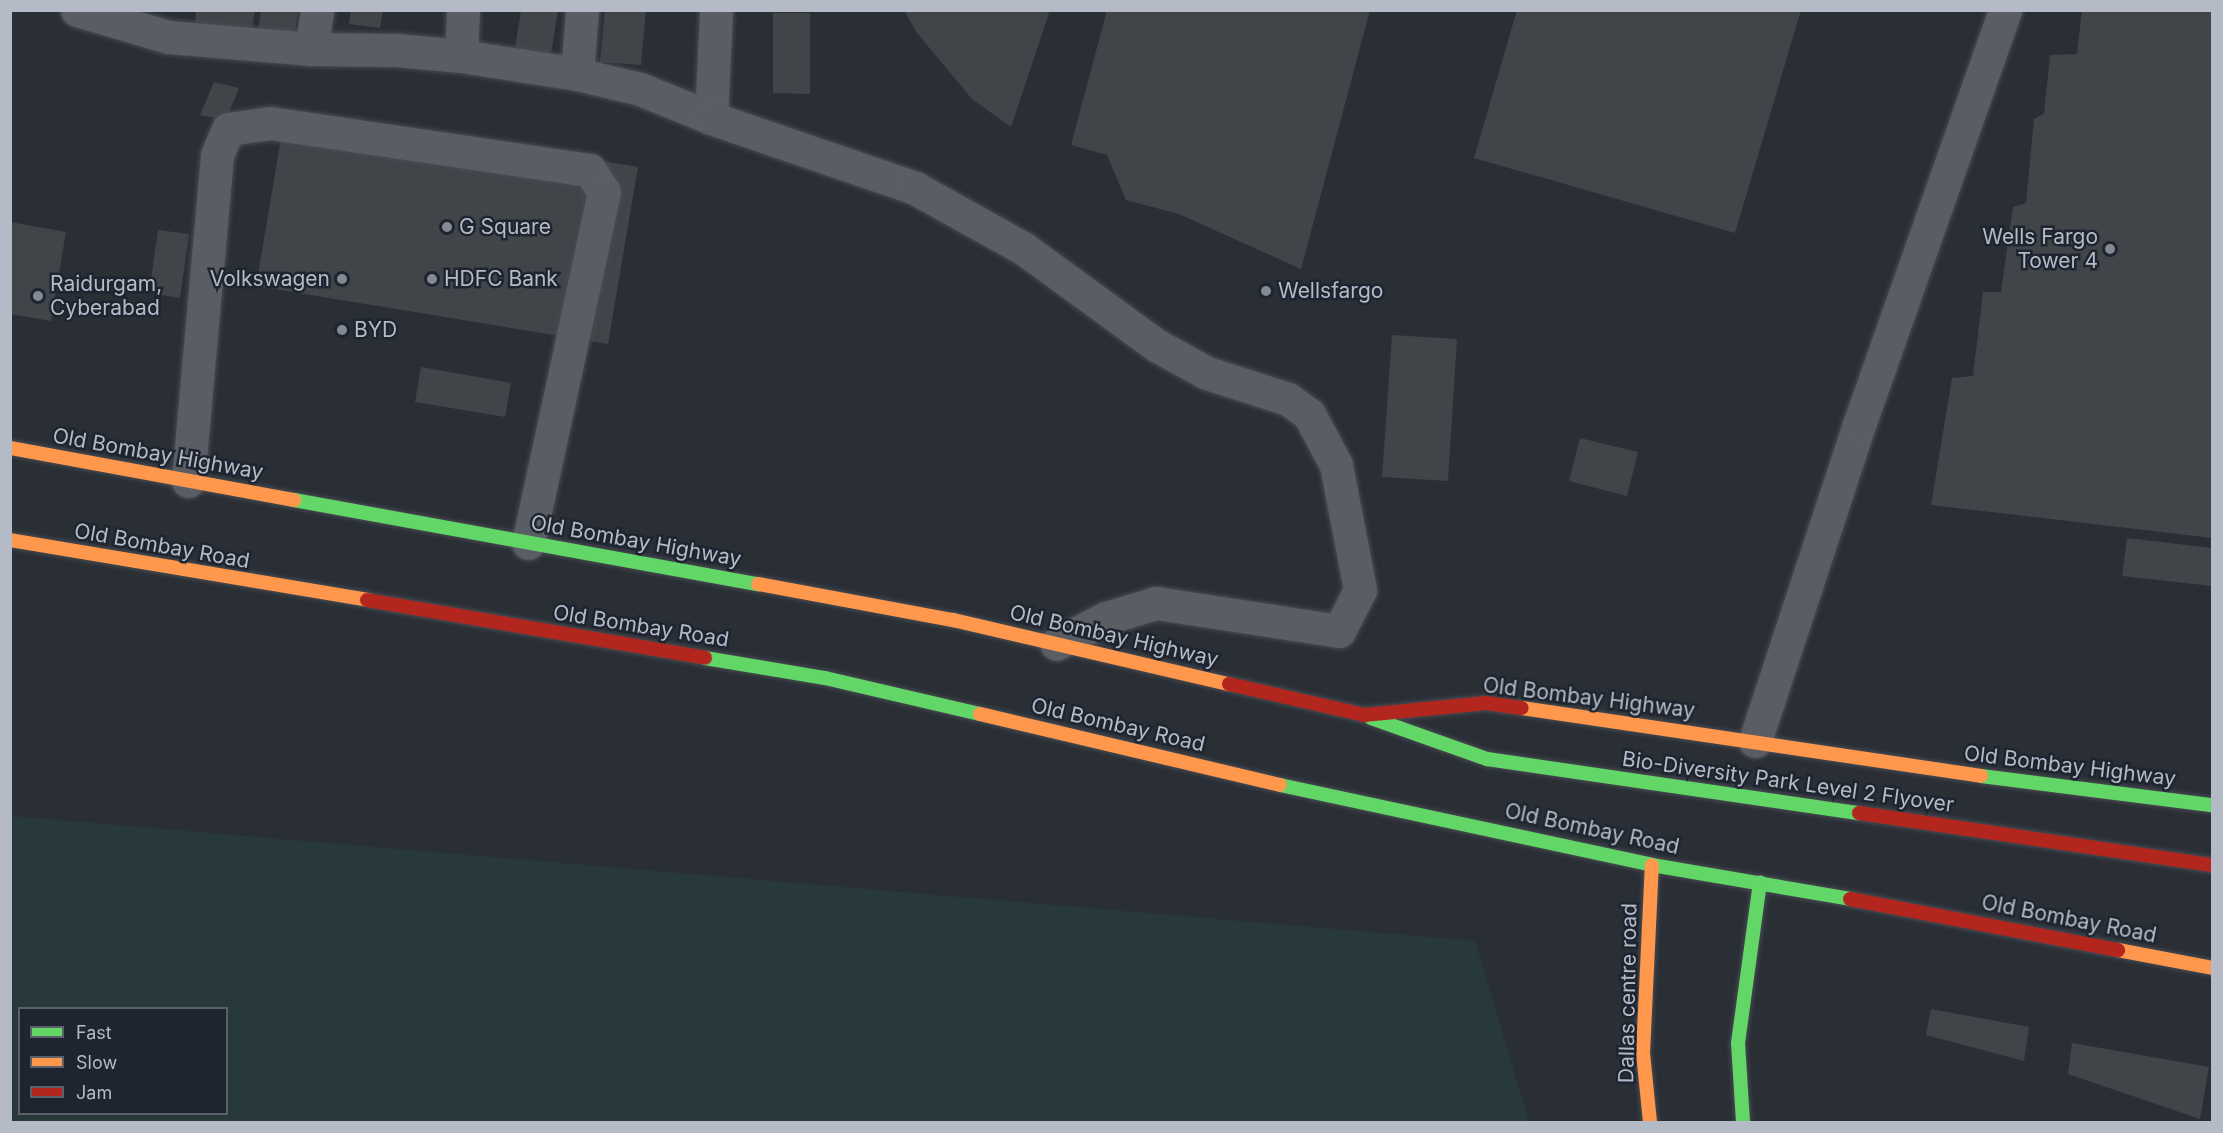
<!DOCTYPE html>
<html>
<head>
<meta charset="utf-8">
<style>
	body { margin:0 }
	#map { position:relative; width:2223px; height:1133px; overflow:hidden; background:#2a2f36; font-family:Inter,sans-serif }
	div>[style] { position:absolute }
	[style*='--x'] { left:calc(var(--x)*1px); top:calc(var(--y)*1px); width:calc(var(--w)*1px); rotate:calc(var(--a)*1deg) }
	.green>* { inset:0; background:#28393c }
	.building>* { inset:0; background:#41454a }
	.roads { filter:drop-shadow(0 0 2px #484b51) drop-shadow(0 0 2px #484b51) }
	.street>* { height:33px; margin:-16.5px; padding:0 16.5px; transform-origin:16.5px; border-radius:16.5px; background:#5a5d64 }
	.fast>* { height:14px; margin:-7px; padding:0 7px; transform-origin:7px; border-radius:7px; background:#63d668 }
	.slow>* { height:14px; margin:-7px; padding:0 7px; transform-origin:7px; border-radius:7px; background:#ff974d }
	.jam>* { height:14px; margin:-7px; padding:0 7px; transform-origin:7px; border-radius:7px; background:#b3261e }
	.dots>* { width:16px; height:16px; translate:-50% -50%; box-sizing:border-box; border:3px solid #1e2530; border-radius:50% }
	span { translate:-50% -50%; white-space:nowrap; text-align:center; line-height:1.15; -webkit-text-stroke:5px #1e2530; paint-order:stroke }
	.poi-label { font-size:21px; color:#b4bbc6 }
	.left { translate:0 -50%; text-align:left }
	.right { translate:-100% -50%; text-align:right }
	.street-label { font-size:21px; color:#b4bbc6 }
	.frame { position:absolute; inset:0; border:12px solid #b4bbc6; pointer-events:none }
	.legend { position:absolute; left:18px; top:1007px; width:210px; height:108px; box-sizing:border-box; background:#1e2530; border:2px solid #5a616c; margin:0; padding:8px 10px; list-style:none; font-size:18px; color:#b4bbc6 }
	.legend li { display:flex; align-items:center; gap:12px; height:30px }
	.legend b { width:30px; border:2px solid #5a616c }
</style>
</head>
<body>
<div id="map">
	<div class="green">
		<div style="clip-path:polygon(evenodd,10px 816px,1475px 941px,1529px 1122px,11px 1122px,10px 816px,20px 1008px,226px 1008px,226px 1114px,20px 1114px,20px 1008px)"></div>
	</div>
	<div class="building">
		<div style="clip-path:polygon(196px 10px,255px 10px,251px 37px,194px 30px)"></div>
		<div style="clip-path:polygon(261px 10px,298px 10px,294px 38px,258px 34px)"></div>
		<div style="clip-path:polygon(351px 10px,383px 10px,380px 28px,349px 24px)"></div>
		<div style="clip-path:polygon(521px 10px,558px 10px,550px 60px,514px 55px)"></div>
		<div style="clip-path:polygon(605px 10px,646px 10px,641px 65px,600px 62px)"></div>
		<div style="clip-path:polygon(904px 10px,1050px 10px,1011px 127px,972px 99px,917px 33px)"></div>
		<div style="clip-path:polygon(1107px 10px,1370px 10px,1301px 269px,1179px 214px,1126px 200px,1107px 155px,1071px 145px)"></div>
		<div style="clip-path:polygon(1517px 10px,1801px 10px,1735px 233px,1474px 158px)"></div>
		<div style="clip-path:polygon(2082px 10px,2212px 10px,2212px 538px,1931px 505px,1952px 378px,1973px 376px,1983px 292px,2001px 292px,2013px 207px,2026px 203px,2034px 119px,2044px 114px,2050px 55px,2077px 54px)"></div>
		<div style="clip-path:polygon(773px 13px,810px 13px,810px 94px,773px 93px)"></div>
		<div style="clip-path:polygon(214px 82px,239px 88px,226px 120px,200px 115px)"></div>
		<div style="clip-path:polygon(286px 109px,638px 167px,608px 344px,256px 286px)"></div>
		<div style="clip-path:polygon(10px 222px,66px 232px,51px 321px,10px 314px)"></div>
		<div style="clip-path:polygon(158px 230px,189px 234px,180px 298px,149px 293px)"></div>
		<div style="clip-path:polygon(1392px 335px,1457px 339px,1448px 481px,1382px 477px)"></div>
		<div style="clip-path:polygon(421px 367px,511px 383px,505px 417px,415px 402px)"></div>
		<div style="clip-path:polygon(1580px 438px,1638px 452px,1627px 496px,1569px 481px)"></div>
		<div style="clip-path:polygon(2127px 538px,2212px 548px,2212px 586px,2122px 576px)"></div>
		<div style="clip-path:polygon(1931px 1009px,2029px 1027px,2024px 1061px,1926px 1035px)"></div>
		<div style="clip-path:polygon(2072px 1043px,2209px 1067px,2200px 1119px,2068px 1074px)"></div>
	</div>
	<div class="roads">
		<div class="street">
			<div style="--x:77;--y:10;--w:96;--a:16.4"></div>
			<div style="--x:169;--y:37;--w:143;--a:4.8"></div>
			<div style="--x:311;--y:49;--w:86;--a:0.7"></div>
			<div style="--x:397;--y:50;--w:64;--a:5.4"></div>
			<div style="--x:461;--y:56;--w:117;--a:8.8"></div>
			<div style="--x:577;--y:74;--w:65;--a:13.4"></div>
			<div style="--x:640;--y:89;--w:77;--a:22.2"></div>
			<div style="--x:711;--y:118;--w:108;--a:-87.3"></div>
			<div style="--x:311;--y:49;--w:39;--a:-81"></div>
			<div style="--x:461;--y:56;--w:46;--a:-87.5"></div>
			<div style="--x:577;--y:74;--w:64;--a:-85.5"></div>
			<div style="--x:711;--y:118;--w:216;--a:18.9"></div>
			<div style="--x:915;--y:188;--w:124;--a:29.1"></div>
			<div style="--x:1023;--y:248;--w:165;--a:36.1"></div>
			<div style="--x:1156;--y:345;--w:58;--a:28.8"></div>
			<div style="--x:1207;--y:373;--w:85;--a:17.8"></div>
			<div style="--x:1288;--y:399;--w:26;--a:36"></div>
			<div style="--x:1309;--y:414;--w:58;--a:62.1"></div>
			<div style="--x:1336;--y:465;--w:127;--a:79.1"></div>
			<div style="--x:1360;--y:590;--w:46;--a:117.1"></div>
			<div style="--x:1339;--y:631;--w:185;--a:-171.3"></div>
			<div style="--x:1156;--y:603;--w:52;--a:163.3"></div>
			<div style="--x:1106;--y:618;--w:56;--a:152.5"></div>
			<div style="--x:188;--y:481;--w:327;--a:-84.9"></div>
			<div style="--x:217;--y:155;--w:28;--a:-67"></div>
			<div style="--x:228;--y:129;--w:42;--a:-8.1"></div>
			<div style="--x:270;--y:123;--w:323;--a:8.4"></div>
			<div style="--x:590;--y:170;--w:26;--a:58"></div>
			<div style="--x:604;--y:192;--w:359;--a:102.2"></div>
			<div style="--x:1755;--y:741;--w:333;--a:-71.8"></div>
			<div style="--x:1859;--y:425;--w:440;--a:-70.6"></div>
		</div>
		<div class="fast">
			<div style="--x:294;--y:500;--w:472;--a:10.3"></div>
			<div style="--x:705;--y:658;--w:122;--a:9.5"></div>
			<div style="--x:825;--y:678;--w:159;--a:13.1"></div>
			<div style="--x:1371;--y:718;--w:123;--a:19.5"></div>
			<div style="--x:1487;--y:759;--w:376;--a:8.3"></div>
			<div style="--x:1981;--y:776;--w:233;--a:7.2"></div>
			<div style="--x:1280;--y:785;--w:381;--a:12.1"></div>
			<div style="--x:1652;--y:865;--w:201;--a:9.7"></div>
			<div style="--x:1743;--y:1122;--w:79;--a:-93.6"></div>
			<div style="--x:1738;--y:1043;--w:162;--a:-82.2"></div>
		</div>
		<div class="slow">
			<div style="--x:10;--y:448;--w:289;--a:10.4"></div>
			<div style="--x:10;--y:540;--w:362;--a:9.5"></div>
			<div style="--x:758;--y:584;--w:198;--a:10.5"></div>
			<div style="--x:953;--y:620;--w:283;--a:13.1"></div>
			<div style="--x:1522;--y:708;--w:464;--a:8.4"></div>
			<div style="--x:980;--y:714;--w:308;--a:13.3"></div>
			<div style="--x:2118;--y:950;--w:96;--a:10.8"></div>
			<div style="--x:1650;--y:1122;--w:69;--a:-95.8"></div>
			<div style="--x:1643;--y:1053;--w:188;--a:-87.3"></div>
		</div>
		<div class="jam">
			<div style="--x:367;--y:600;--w:343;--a:9.7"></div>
			<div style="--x:1229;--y:684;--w:139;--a:12.9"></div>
			<div style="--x:1364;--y:715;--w:123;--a:-5.6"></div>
			<div style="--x:1486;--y:703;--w:36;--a:8"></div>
			<div style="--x:1859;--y:813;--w:357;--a:8.4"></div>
			<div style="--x:1850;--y:899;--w:273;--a:10.8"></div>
		</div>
	</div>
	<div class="dots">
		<div style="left:447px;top:227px;background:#848a94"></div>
		<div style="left:2110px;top:249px;background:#848a94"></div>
		<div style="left:342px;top:279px;background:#848a94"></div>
		<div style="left:432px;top:279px;background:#848a94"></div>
		<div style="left:1266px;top:291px;background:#848a94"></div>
		<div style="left:38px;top:296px;background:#848a94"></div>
		<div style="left:342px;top:330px;background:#848a94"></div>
	</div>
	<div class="poi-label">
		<span class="left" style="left:459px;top:227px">G Square</span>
		<span class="right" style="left:2098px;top:249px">Wells Fargo<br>Tower 4</span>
		<span class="right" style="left:330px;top:279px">Volkswagen</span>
		<span class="left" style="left:444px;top:279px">HDFC Bank</span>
		<span class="left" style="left:50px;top:296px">Raidurgam,<br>Cyberabad</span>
		<span class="left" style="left:1278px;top:291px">Wellsfargo</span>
		<span class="left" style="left:354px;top:330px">BYD</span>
	</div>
	<div class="street-label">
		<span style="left:158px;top:454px;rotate:10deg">Old Bombay Highway</span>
		<span style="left:636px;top:541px;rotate:10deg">Old Bombay Highway</span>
		<span style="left:162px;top:546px;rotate:10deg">Old Bombay Road</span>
		<span style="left:641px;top:626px;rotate:9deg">Old Bombay Road</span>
		<span style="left:1114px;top:636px;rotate:13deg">Old Bombay Highway</span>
		<span style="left:1589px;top:698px;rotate:7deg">Old Bombay Highway</span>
		<span style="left:1118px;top:725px;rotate:13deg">Old Bombay Road</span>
		<span style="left:2070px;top:766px;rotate:7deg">Old Bombay Highway</span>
		<span style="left:1788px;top:782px;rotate:8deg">Bio-Diversity Park Level 2 Flyover</span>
		<span style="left:1592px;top:829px;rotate:12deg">Old Bombay Road</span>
		<span style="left:2069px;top:919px;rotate:11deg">Old Bombay Road</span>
		<span style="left:1628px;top:993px;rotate:-89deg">Dallas centre road</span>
	</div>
	<div class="frame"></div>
	<ul class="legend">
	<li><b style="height:8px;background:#63d668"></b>Fast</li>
	<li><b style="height:8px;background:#ff974d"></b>Slow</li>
	<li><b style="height:8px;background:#b3261e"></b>Jam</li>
	</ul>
</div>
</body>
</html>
